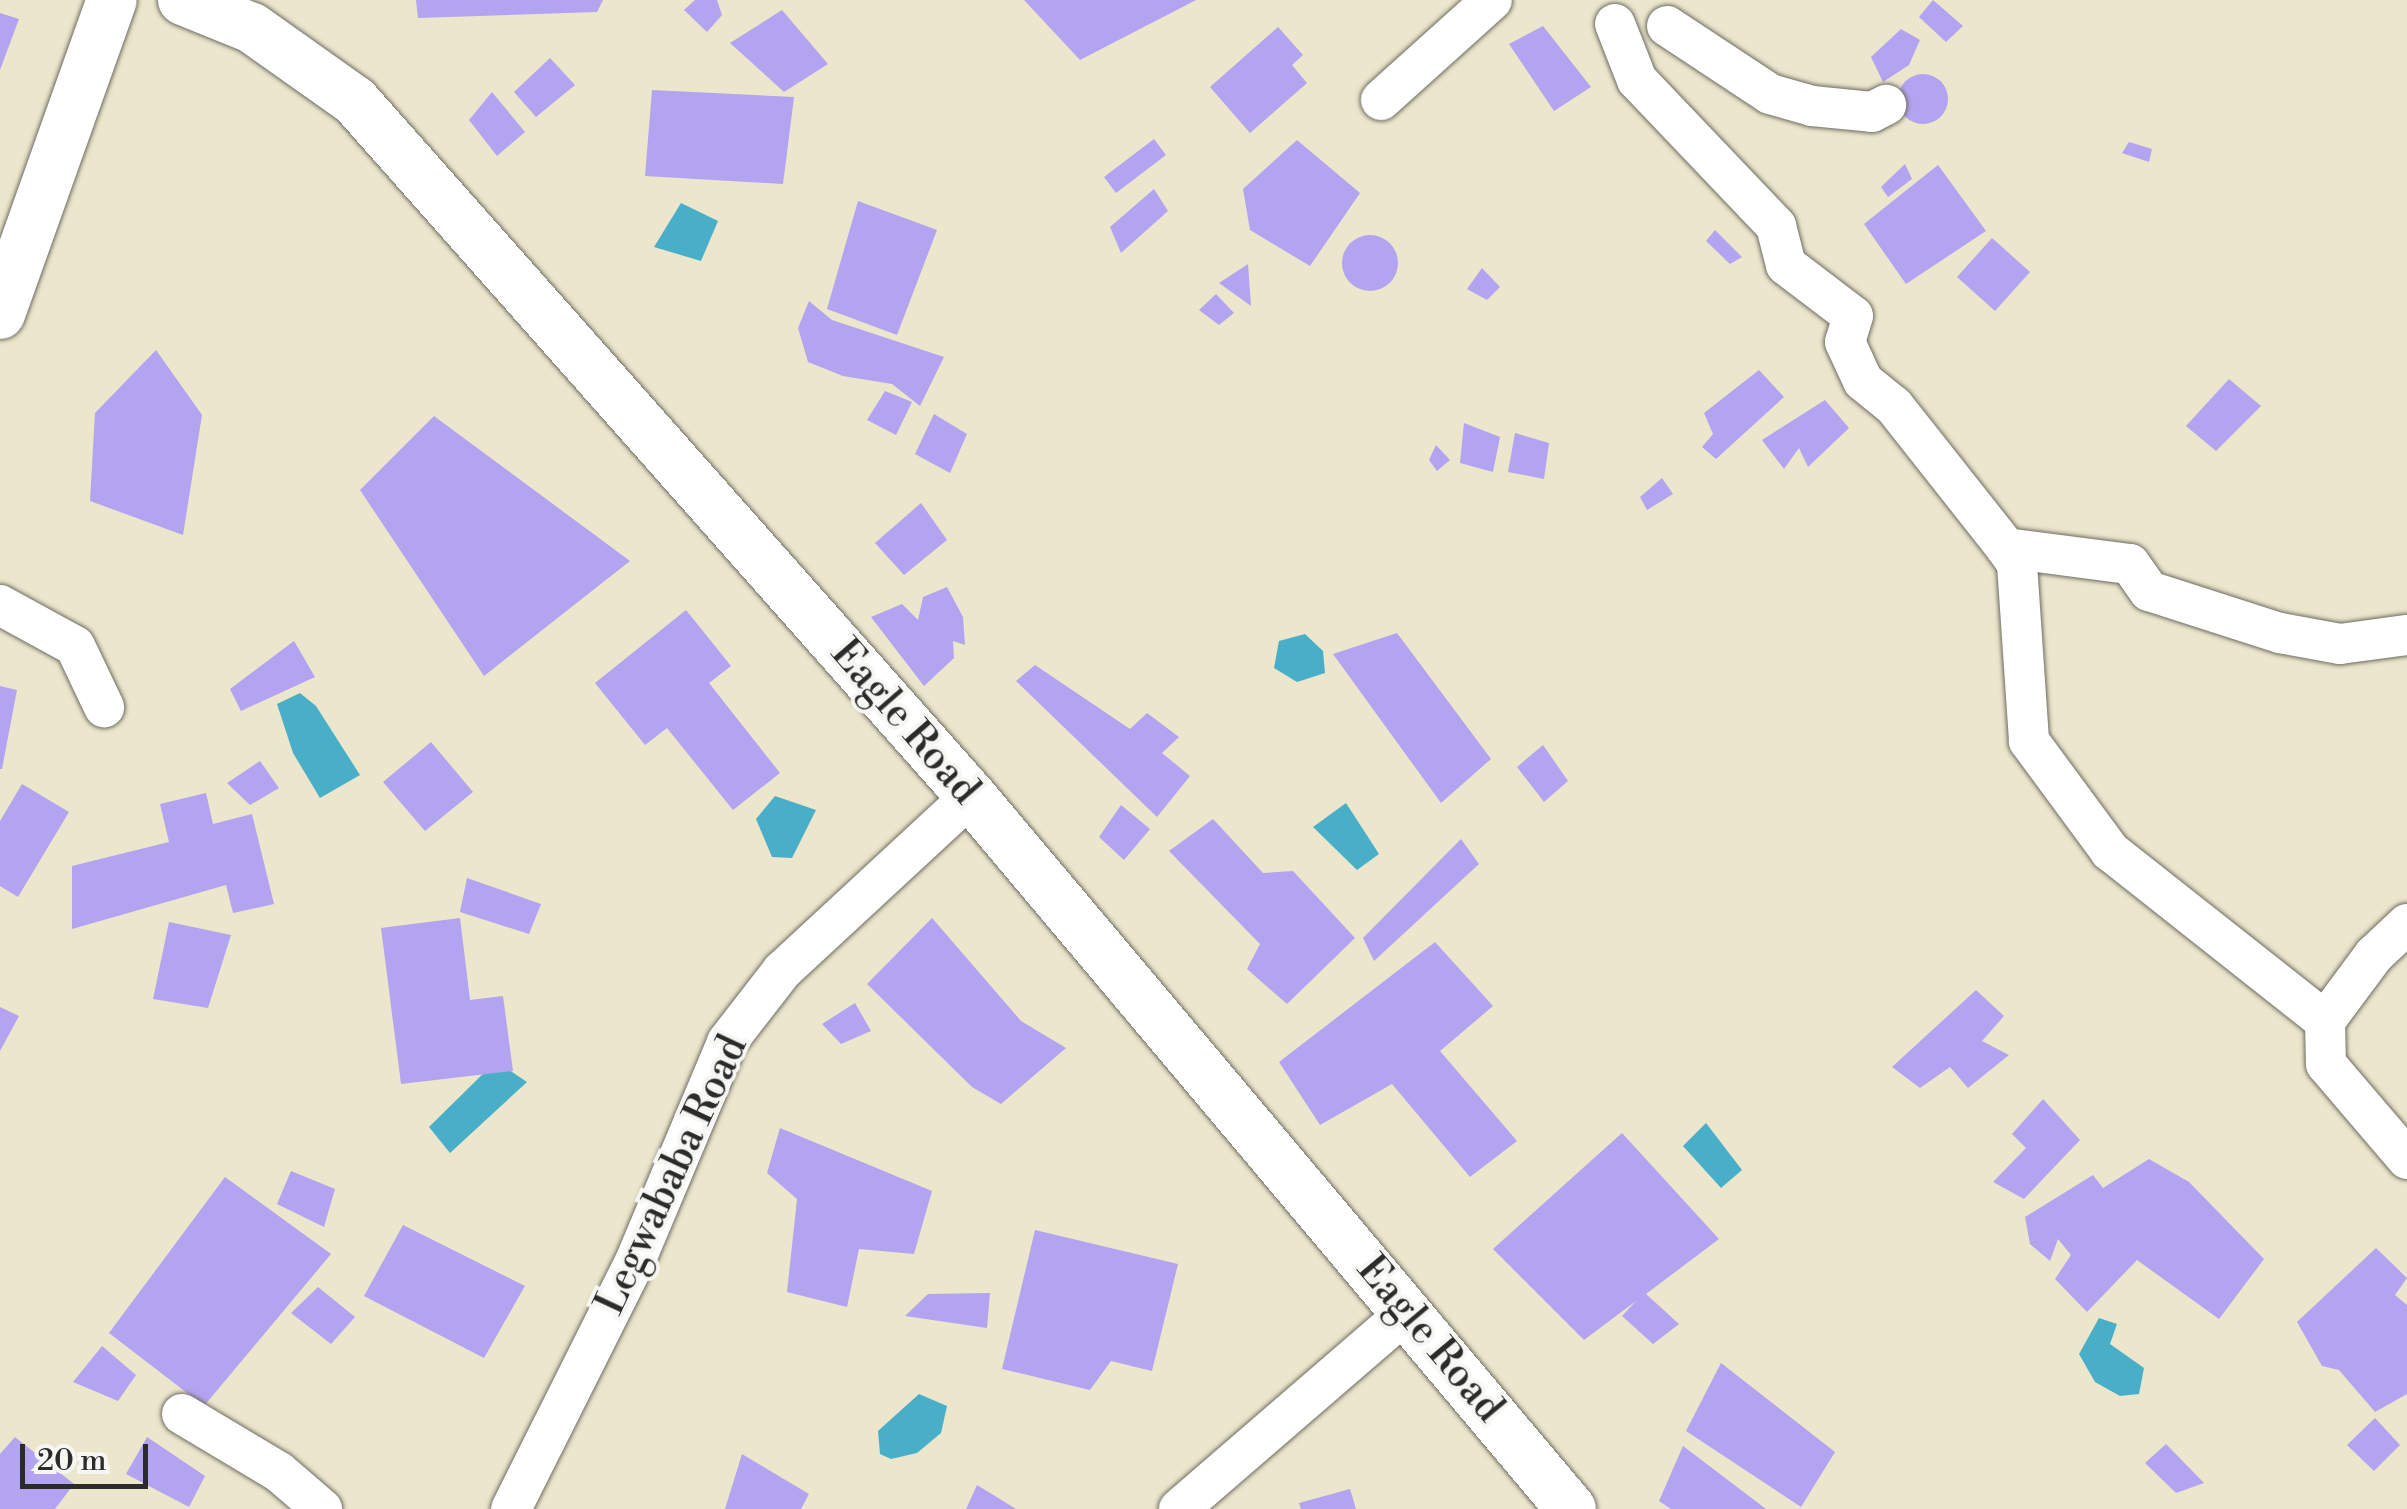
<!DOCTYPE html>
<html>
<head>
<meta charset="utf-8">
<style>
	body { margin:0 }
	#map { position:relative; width:2407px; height:1509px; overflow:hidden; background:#ebe6cc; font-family:"Libre Bodoni",serif }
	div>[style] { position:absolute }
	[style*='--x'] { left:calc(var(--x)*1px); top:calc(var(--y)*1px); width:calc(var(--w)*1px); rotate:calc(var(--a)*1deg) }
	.water>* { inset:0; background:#49afc9 }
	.building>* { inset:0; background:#b2a4f0 }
	.round { border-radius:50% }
	.roads { filter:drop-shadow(0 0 2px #6e6c63) drop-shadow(0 0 2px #6e6c63) }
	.minor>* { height:40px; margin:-20px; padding:0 20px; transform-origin:20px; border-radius:20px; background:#fff }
	.tertiary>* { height:50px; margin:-25px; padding:0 25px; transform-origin:25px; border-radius:25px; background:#fff }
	span { translate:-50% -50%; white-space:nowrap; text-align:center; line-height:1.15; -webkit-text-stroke:8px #f6f6f2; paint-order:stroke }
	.street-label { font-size:40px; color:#2b2b2b }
	.scale { position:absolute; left:20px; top:1444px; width:128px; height:45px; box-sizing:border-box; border:5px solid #2b2b2b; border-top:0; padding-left:12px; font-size:30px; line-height:35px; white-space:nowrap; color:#2b2b2b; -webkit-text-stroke:8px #f6f6f2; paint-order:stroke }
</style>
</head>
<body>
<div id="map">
	<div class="water">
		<div style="clip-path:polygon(681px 203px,718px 221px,701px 261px,654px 247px)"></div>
		<div style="clip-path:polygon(1305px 634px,1323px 651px,1325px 673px,1297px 682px,1274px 668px,1279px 641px)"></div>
		<div style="clip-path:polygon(300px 693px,316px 706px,360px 775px,320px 798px,293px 753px,277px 704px)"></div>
		<div style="clip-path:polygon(775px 796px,816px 810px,792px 858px,772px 857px,756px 819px)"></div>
		<div style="clip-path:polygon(1346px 803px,1379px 854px,1357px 870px,1313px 827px)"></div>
		<div style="clip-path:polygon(496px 1061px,527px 1082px,450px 1153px,429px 1127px)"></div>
		<div style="clip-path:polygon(1706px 1123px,1742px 1170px,1721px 1188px,1683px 1146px)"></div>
		<div style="clip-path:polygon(2099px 1318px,2117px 1324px,2110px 1344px,2144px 1368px,2139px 1394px,2120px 1396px,2095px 1382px,2079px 1354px)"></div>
		<div style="clip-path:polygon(919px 1394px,947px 1406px,941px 1433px,917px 1453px,891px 1459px,880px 1454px,878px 1431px)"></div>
	</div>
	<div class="building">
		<div style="clip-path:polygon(416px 0,603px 0,597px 12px,418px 18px)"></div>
		<div style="clip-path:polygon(695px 0,717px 0,722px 15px,707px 32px,684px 10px)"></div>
		<div style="clip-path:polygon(1024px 0,1196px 0,1080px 60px)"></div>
		<div style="clip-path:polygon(1933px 0,1963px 26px,1946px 42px,1919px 17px)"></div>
		<div style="clip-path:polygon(782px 10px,828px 64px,784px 92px,730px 43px)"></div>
		<div style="clip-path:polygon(0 13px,19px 19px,0 70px)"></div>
		<div style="clip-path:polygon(1543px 26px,1591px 87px,1554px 111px,1509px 44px)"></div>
		<div style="clip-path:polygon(1278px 27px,1303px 55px,1292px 65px,1307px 83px,1250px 133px,1210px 87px)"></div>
		<div style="clip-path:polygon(1901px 29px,1920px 40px,1909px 65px,1883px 82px,1871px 57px)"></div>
		<div style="clip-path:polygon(550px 58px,575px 85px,536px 117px,514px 92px)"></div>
		<div class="round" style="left:1898px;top:74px;width:50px;height:50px"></div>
		<div style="clip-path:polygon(652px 90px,794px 97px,783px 184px,645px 176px)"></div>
		<div style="clip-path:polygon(492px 92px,525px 132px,497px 156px,469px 120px)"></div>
		<div style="clip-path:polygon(1154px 139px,1166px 155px,1116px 193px,1104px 177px)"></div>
		<div style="clip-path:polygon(1297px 140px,1360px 193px,1310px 266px,1250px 230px,1243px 189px)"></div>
		<div style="clip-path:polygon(2129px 142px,2152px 149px,2149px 162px,2122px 153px)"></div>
		<div style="clip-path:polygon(1905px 164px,1912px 179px,1888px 197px,1881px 187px)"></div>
		<div style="clip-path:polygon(1938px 165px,1986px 231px,1906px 284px,1864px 224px)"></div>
		<div style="clip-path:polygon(1154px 189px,1168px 211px,1121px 253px,1110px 227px)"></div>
		<div style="clip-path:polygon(858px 201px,937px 230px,897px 335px,827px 309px)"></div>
		<div style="clip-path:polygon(1715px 230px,1742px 257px,1730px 264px,1706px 241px)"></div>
		<div class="round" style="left:1342px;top:235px;width:56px;height:56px"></div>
		<div style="clip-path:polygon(1992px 238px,2030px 272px,1995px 311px,1957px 277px)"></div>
		<div style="clip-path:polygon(1248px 264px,1251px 306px,1219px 283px)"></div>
		<div style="clip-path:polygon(1482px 268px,1500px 287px,1487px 300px,1467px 289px)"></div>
		<div style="clip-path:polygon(1216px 294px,1234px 313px,1219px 325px,1199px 310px)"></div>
		<div style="clip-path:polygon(809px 301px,832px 320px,944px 357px,920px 406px,892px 384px,843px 376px,808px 362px,798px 328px)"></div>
		<div style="clip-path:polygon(156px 350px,202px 415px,183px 535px,90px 501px,95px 413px)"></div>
		<div style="clip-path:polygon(1759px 370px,1784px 397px,1716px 459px,1702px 447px,1713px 434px,1704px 413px)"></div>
		<div style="clip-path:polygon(2229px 379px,2261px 406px,2216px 451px,2186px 426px)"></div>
		<div style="clip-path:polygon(885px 391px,912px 402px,896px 435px,867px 420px)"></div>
		<div style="clip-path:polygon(1825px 400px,1849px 428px,1808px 467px,1799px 448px,1784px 469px,1762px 440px)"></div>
		<div style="clip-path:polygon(934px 414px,967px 434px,950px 473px,915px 454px)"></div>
		<div style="clip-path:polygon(434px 416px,630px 561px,484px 676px,360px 490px)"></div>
		<div style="clip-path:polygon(1464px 423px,1500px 437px,1493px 472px,1460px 463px)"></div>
		<div style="clip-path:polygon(1515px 433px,1549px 443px,1544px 479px,1508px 472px)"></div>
		<div style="clip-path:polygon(1436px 445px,1450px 460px,1437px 471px,1429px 460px)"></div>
		<div style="clip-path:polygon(1662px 478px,1673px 494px,1647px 510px,1640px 497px)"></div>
		<div style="clip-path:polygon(921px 503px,947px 540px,904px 575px,875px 543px)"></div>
		<div style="clip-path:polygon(947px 587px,963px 617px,965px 645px,953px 641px,954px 658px,924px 686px,871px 617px,902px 604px,918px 620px,923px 597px)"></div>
		<div style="clip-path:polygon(686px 610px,731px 666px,709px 683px,780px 773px,733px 810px,667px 728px,645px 745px,595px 683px)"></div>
		<div style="clip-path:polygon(1397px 633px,1491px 759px,1441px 803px,1333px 654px)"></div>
		<div style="clip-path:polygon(294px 641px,315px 677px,241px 711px,230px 689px)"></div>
		<div style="clip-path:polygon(1035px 665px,1130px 729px,1147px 713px,1179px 737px,1162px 753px,1190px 776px,1157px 817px,1016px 681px)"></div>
		<div style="clip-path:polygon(0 686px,17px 690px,2px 769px,0 769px)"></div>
		<div style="clip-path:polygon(431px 742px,473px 792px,425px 831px,383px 782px)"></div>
		<div style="clip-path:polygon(1543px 745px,1568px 781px,1544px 802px,1517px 767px)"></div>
		<div style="clip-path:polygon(260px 761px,279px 788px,250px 805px,227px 783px)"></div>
		<div style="clip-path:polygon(22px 784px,69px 812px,18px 897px,0 886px,0 821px)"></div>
		<div style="clip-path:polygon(206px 793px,213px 824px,252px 814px,274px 904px,233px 913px,226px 885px,72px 929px,72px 866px,169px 842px,160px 804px)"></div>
		<div style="clip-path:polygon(1121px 805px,1150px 829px,1124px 860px,1099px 837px)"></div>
		<div style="clip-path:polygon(1213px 819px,1263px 873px,1293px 871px,1355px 938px,1287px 1004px,1247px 969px,1260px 944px,1169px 851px)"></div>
		<div style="clip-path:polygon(1461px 839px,1479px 864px,1374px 961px,1363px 938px)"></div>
		<div style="clip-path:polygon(467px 878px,541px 904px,529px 934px,460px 912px)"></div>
		<div style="clip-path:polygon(460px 918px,470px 1000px,503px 996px,513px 1071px,401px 1084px,381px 928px)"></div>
		<div style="clip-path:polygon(932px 918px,1021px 1021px,1066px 1048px,1001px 1104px,972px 1087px,867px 984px)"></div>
		<div style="clip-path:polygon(169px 922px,231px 935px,208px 1008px,153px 999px)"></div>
		<div style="clip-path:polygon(1435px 942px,1493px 1006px,1440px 1051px,1517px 1141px,1470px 1177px,1392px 1084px,1320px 1125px,1279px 1062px)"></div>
		<div style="clip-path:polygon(1976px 990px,2004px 1016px,1982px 1041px,2009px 1055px,1968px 1088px,1950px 1067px,1920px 1088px,1892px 1067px)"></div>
		<div style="clip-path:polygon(855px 1003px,871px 1031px,841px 1044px,822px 1024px)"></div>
		<div style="clip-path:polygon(0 1007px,19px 1016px,0 1051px)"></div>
		<div style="clip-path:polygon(2043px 1099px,2080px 1140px,2024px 1199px,1993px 1182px,2026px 1148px,2012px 1134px)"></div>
		<div style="clip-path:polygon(780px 1128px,932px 1191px,914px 1254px,859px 1249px,847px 1307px,787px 1292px,797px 1199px,767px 1173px)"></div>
		<div style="clip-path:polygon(1622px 1133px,1719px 1239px,1646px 1294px,1679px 1324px,1653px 1344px,1622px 1316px,1636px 1301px,1584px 1340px,1493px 1249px)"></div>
		<div style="clip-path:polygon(2149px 1159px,2189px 1182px,2264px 1259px,2219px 1319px,2137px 1260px,2087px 1312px,2055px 1279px,2071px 1255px,2058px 1239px,2050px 1261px,2030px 1244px,2025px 1217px,2093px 1175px,2103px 1188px)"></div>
		<div style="clip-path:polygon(291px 1171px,335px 1189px,324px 1227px,277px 1204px)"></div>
		<div style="clip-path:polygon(225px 1177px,331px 1254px,204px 1406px,109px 1333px)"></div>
		<div style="clip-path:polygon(403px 1225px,525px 1286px,484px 1358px,364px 1296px)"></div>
		<div style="clip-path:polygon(1035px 1230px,1178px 1264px,1152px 1371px,1111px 1361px,1090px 1390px,1002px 1369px)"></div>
		<div style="clip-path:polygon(2376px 1248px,2407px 1278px,2395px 1295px,2407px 1305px,2407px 1394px,2375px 1412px,2339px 1370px,2322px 1366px,2297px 1322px)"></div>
		<div style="clip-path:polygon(318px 1287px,355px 1317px,331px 1344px,291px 1313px)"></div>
		<div style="clip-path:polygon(990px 1293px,987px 1328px,905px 1316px,928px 1294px)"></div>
		<div style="clip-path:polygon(102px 1346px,136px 1375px,118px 1401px,73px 1382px)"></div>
		<div style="clip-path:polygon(1721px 1363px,1835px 1452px,1801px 1507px,1686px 1431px)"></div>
		<div style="clip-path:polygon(2375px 1418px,2400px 1445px,2374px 1471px,2347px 1445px)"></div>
		<div style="clip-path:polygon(15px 1437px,74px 1484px,55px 1509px,0 1509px,0 1454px)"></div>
		<div style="clip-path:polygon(147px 1437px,205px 1476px,189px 1507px,126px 1474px)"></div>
		<div style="clip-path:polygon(2166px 1444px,2204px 1483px,2176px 1493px,2145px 1463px)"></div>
		<div style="clip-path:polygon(1683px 1446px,1766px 1509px,1671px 1509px,1659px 1501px)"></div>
		<div style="clip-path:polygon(742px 1454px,809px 1494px,801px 1509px,725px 1509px)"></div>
		<div style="clip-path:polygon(977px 1485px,1016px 1509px,966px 1509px)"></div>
		<div style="clip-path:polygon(1350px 1489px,1356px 1509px,1301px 1509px,1299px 1503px)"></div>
	</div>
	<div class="roads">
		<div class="minor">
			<div style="--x:1615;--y:24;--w:60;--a:68.6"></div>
			<div style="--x:1637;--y:80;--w:202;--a:46.4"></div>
			<div style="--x:1776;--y:226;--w:40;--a:75.6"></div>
			<div style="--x:1786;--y:265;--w:84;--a:37.3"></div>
			<div style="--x:1853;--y:316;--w:27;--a:107"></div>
			<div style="--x:1845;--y:342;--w:43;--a:65.2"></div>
			<div style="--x:1863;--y:381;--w:40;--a:39"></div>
			<div style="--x:1894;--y:406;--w:181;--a:51.7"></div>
			<div style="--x:2006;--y:548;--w:125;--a:7.4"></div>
			<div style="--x:2130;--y:564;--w:33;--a:55"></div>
			<div style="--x:2149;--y:591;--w:138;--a:17.8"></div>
			<div style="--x:2280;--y:633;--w:61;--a:10.4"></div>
			<div style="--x:2340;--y:644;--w:68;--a:-7.7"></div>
			<div style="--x:1667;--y:26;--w:123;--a:33.4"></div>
			<div style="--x:1770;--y:94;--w:44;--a:15.9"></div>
			<div style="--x:1812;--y:106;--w:60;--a:5.7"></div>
			<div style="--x:1872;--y:112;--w:16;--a:-27"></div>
			<div style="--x:1381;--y:100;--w:149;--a:-42"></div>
			<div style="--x:2006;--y:548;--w:19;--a:55"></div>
			<div style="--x:2017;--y:564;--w:177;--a:86.1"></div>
			<div style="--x:2029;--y:741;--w:137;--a:53.6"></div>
			<div style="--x:2110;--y:851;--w:274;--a:38.3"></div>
			<div style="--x:0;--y:605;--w:85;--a:28.7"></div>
			<div style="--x:75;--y:646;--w:68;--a:64.6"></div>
			<div style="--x:2407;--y:924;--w:45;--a:136.8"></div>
			<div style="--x:2374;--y:955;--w:82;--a:126.6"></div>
			<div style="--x:2325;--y:1021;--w:43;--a:88.7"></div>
			<div style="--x:2326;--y:1064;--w:125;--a:49.5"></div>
			<div style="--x:182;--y:1414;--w:113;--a:30.9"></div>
			<div style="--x:279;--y:1472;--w:57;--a:40.7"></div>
			<div style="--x:511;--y:1509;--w:280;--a:-63.4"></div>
			<div style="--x:636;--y:1259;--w:235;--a:-67.2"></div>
			<div style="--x:727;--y:1042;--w:90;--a:-52.2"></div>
			<div style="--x:782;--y:971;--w:258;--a:-42.8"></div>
			<div style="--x:1179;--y:1509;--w:303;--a:-40.8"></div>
		</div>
		<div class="tertiary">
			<div style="--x:183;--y:0;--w:74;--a:22.1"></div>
			<div style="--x:252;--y:28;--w:126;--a:35.3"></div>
			<div style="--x:355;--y:101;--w:929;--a:48.45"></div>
			<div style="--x:971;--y:796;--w:932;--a:49.92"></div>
			<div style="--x:0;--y:314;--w:333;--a:-70.4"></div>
		</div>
	</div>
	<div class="street-label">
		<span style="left:905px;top:722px;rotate:49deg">Eagle Road</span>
		<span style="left:672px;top:1175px;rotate:-65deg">Legwababa Road</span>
		<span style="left:1430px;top:1339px;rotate:50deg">Eagle Road</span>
	</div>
	<div class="scale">20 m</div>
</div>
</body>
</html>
